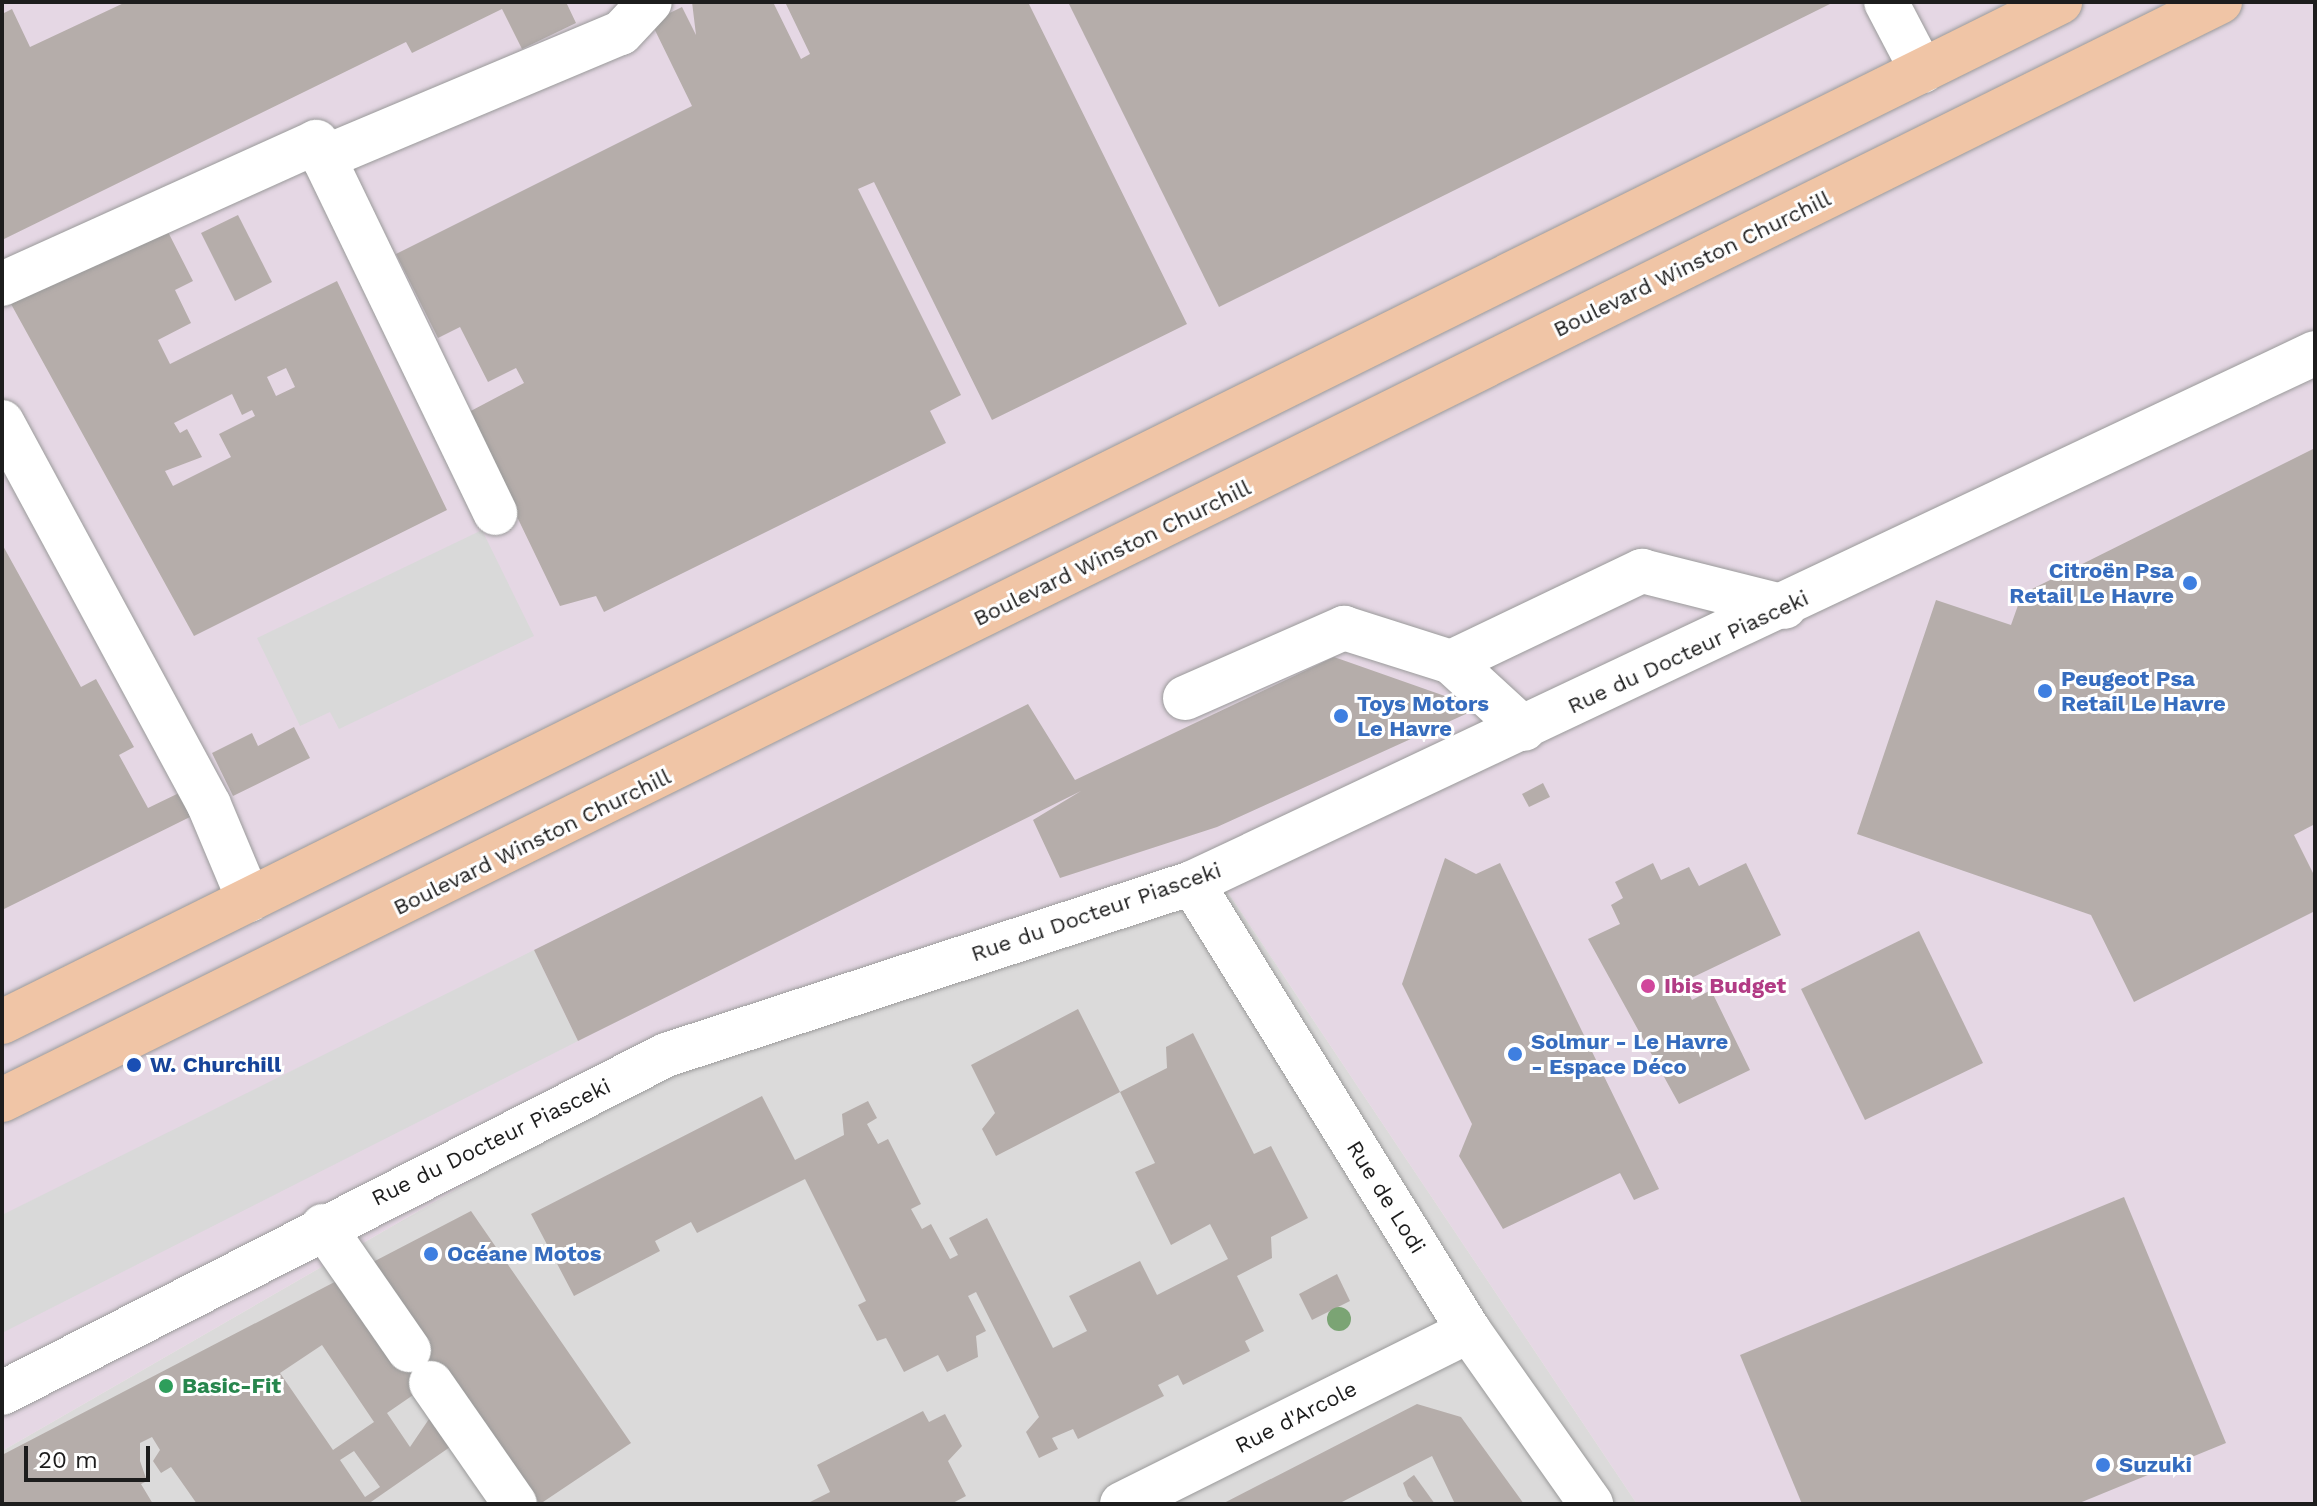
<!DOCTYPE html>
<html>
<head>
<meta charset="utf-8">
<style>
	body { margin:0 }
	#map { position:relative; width:2317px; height:1506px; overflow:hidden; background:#ede8e4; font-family:"Work Sans",sans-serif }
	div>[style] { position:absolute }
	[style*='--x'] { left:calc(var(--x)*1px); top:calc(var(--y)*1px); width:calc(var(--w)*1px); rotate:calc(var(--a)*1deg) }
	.residential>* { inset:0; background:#dbdada }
	.industrial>* { inset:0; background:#e5d7e4 }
	.parking>* { inset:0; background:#d9d9d9 }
	.building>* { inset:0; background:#b5adaa }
	.roads { filter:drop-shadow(0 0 2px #9a9a9a) drop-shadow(0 0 2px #9a9a9a) }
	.minor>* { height:44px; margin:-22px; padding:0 22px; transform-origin:22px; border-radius:22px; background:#fff }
	.major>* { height:44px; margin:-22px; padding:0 22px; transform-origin:22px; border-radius:22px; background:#f0c5a6 }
	.trees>* { width:24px; height:24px; margin:-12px; border-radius:50%; background:#7ba474 }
	.dots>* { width:22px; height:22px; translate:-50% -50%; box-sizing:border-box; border:4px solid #fff; border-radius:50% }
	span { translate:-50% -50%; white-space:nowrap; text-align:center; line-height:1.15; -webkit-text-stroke:6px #fff; paint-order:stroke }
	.street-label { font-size:22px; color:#1d1d1d }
	.shop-label { font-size:22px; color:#366cbe; font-weight:700 }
	.right { translate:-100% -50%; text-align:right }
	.left { translate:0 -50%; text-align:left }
	.hotel-label { font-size:22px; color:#b23c85; font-weight:700 }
	.transit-label { font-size:22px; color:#164399; font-weight:700 }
	.leisure-label { font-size:22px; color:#27864d; font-weight:700 }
	.frame { position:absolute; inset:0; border:4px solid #1d1d1d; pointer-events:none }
	.scale { position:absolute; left:24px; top:1446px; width:126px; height:36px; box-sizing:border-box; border:4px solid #1d1d1d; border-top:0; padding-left:10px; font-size:24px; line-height:28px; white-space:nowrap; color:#1d1d1d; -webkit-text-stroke:6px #fff; paint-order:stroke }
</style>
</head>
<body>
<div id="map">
	<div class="residential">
		<div style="clip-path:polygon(1225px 888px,1637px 1504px,2px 1504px,2px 1451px,679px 1061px)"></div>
	</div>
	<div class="industrial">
		<div style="clip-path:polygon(2px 2px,2315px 2px,2315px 1504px,1637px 1504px,1225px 888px,679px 1061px,2px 1451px)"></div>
	</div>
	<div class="parking">
		<div style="clip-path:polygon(482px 530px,534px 636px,339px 729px,330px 712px,300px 726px,257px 638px)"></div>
		<div style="clip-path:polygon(534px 950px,578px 1041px,2px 1333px,2px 1215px)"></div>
	</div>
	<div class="building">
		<div style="clip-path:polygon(126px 2px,566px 2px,576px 23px,522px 49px,502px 9px,412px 53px,406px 42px,2px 240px,2px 14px,12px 9px,30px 47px)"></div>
		<div style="clip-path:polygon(692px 2px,773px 2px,801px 59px,810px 54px,785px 2px,1028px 2px,1187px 324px,992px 420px,874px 182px,858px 189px,961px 395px,930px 411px,946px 443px,604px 612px,596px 596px,560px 606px,467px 413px,524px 383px,516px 368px,488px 382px,460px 327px,438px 338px,396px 254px,692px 106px,651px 22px,682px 7px,696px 35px)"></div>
		<div style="clip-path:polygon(1068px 2px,1834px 2px,1219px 307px)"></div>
		<div style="clip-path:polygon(238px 215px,272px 282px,235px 301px,201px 233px)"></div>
		<div style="clip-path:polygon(evenodd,166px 228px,193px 281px,175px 290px,191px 323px,158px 340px,170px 364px,337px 281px,447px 510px,194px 636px,11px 304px,166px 228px,286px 368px,295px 387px,276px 396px,267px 377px,286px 368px,166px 228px,232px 394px,242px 415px,252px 410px,255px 416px,219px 434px,231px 457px,173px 486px,165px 471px,202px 457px,187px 429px,180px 433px,174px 423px,232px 394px)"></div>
		<div style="clip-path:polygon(2315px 448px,2315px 824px,2294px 835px,2315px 877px,2315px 911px,2134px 1002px,2091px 915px,1857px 834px,1936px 600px,2011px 625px,2022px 594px)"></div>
		<div style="clip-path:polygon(2px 544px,81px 687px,96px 679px,134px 747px,119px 755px,148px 808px,179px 793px,192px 816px,2px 910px)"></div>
		<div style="clip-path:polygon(1334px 657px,1479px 708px,1217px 827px,1060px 878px,1033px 820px,1081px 791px,578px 1041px,534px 950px,1028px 704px,1075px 780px)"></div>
		<div style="clip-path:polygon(294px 727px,310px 758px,233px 796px,212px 753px,252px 733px,258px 746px)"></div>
		<div style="clip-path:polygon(1543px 783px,1550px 797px,1529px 807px,1522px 794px)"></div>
		<div style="clip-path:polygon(1445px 858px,1476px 874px,1500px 863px,1659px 1189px,1634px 1200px,1620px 1173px,1503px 1229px,1459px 1156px,1472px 1124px,1402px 984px)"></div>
		<div style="clip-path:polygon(1653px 863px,1661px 880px,1689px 867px,1699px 886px,1746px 863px,1781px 935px,1683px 982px,1692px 1000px,1711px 990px,1750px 1070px,1679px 1104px,1588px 939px,1620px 924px,1611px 905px,1623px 898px,1615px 882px)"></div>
		<div style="clip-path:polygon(1919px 931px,1983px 1063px,1865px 1120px,1801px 989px)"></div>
		<div style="clip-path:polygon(1078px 1009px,1120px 1092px,1167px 1068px,1166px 1047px,1193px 1033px,1254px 1154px,1271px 1146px,1308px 1218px,1271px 1237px,1272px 1258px,1237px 1276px,1264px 1331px,1245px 1341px,1250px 1351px,1183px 1385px,1178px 1375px,1158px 1385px,1164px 1396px,1078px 1439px,1073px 1429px,1052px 1438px,1058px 1449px,1039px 1458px,1026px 1432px,1039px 1417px,976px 1292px,968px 1296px,986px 1331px,976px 1336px,978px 1357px,947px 1372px,938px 1355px,904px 1372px,886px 1338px,877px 1341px,858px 1305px,866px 1301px,805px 1179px,697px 1233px,691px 1222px,655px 1241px,660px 1251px,574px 1296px,531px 1214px,762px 1096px,795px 1160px,844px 1135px,842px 1114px,868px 1101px,877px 1118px,867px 1124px,878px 1144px,888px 1139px,921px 1204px,911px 1209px,922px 1229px,931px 1224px,950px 1259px,958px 1255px,949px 1238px,987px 1218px,1053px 1348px,1087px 1331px,1069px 1296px,1140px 1261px,1157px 1295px,1228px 1259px,1210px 1224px,1171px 1245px,1135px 1172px,1155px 1163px,1120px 1092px,996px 1156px,982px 1129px,995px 1113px,971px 1065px)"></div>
		<div style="clip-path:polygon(2124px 1197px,2226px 1443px,2077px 1504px,1802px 1504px,1740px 1355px)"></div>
		<div style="clip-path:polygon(evenodd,471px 1211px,631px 1443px,540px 1504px,448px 1371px,387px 1413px,410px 1447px,429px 1419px,450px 1447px,368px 1504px,197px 1504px,171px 1467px,161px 1473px,153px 1461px,160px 1450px,152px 1437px,140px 1443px,140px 1461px,147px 1481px,141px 1484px,153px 1504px,2px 1504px,2px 1455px,471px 1211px,322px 1345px,374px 1422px,333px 1450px,280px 1373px,322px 1345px,471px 1211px,354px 1451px,380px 1487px,365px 1497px,340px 1460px,354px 1451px)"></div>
		<div style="clip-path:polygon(1337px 1274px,1350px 1301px,1312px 1320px,1299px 1294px)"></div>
		<div style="clip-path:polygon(1417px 1404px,1461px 1417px,1524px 1504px,1455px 1504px,1432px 1456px,1338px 1504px,1222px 1504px)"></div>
		<div style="clip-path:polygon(923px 1411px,929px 1422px,945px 1414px,962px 1446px,948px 1461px,966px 1496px,951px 1504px,806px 1504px,830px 1492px,817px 1465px)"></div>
		<div style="clip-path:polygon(1414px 1475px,1435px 1504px,1415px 1504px,1408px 1496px,1403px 1483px)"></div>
	</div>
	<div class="roads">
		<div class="minor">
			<div style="--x:1886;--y:2;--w:78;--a:62.4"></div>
			<div style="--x:323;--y:158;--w:323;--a:-22.8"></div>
			<div style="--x:621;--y:33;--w:42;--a:-46.9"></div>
			<div style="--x:2;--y:284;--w:345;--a:-24.3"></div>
			<div style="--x:316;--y:142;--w:412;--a:64.2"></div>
			<div style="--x:2;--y:422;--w:435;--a:61.6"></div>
			<div style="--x:209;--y:805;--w:103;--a:67.2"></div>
			<div style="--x:1451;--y:662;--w:212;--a:-25.5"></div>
			<div style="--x:1642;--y:571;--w:147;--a:14.1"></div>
			<div style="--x:1185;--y:698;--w:174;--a:-23.8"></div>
			<div style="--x:1344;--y:628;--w:112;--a:17.6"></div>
			<div style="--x:1451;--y:662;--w:99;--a:42.5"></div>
			<div style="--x:1192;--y:883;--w:527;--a:58.27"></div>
			<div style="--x:1469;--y:1331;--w:212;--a:54.8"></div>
			<div style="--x:323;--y:1226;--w:151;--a:55.3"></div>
			<div style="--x:431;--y:1383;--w:147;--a:55.2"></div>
			<div style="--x:2;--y:1393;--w:745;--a:-26.98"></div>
			<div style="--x:666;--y:1055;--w:553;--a:-18.11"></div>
			<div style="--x:1192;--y:883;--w:1242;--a:-25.26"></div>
			<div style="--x:1122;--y:1504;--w:388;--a:-26.5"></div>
		</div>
		<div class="major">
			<div style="--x:2;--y:1022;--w:2297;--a:-26.36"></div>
			<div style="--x:2;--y:1100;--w:2475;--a:-26.34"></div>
		</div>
	</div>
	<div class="trees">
		<div style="left:1339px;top:1319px"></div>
	</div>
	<div class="dots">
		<div style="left:2190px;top:583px;background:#3f7fe0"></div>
		<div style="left:2045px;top:691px;background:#3f7fe0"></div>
		<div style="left:1341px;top:716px;background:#3f7fe0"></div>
		<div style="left:1648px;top:986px;background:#d1479c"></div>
		<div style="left:1515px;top:1054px;background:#3f7fe0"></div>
		<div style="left:134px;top:1065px;background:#1a4fb4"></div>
		<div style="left:431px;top:1254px;background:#3f7fe0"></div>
		<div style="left:166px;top:1386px;background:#2e9e5b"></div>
		<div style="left:2103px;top:1465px;background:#3f7fe0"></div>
	</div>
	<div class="street-label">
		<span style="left:1692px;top:264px;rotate:-26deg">Boulevard Winston Churchill</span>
		<span style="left:1112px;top:553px;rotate:-26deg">Boulevard Winston Churchill</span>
		<span style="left:1688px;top:652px;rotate:-25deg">Rue du Docteur Piasceki</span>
		<span style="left:532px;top:842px;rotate:-26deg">Boulevard Winston Churchill</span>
		<span style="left:1096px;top:912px;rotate:-19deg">Rue du Docteur Piasceki</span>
		<span style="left:491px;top:1142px;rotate:-26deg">Rue du Docteur Piasceki</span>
		<span style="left:1386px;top:1197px;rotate:58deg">Rue de Lodi</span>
		<span style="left:1296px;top:1417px;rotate:-27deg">Rue d'Arcole</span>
	</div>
	<div class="shop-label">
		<span class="right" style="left:2174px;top:583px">Citroën Psa<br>Retail Le Havre</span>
		<span class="left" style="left:2061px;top:691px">Peugeot Psa<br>Retail Le Havre</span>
		<span class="left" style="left:1357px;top:716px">Toys Motors<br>Le Havre</span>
		<span class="left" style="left:1531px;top:1054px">Solmur - Le Havre<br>- Espace Déco</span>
		<span class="left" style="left:447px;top:1254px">Océane Motos</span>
		<span class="left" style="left:2119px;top:1465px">Suzuki</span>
	</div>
	<div class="hotel-label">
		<span class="left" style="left:1664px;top:986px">Ibis Budget</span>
	</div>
	<div class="transit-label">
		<span class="left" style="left:150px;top:1065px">W. Churchill</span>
	</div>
	<div class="leisure-label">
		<span class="left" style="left:182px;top:1386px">Basic-Fit</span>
	</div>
	<div class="frame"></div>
	<div class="scale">20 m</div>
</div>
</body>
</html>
